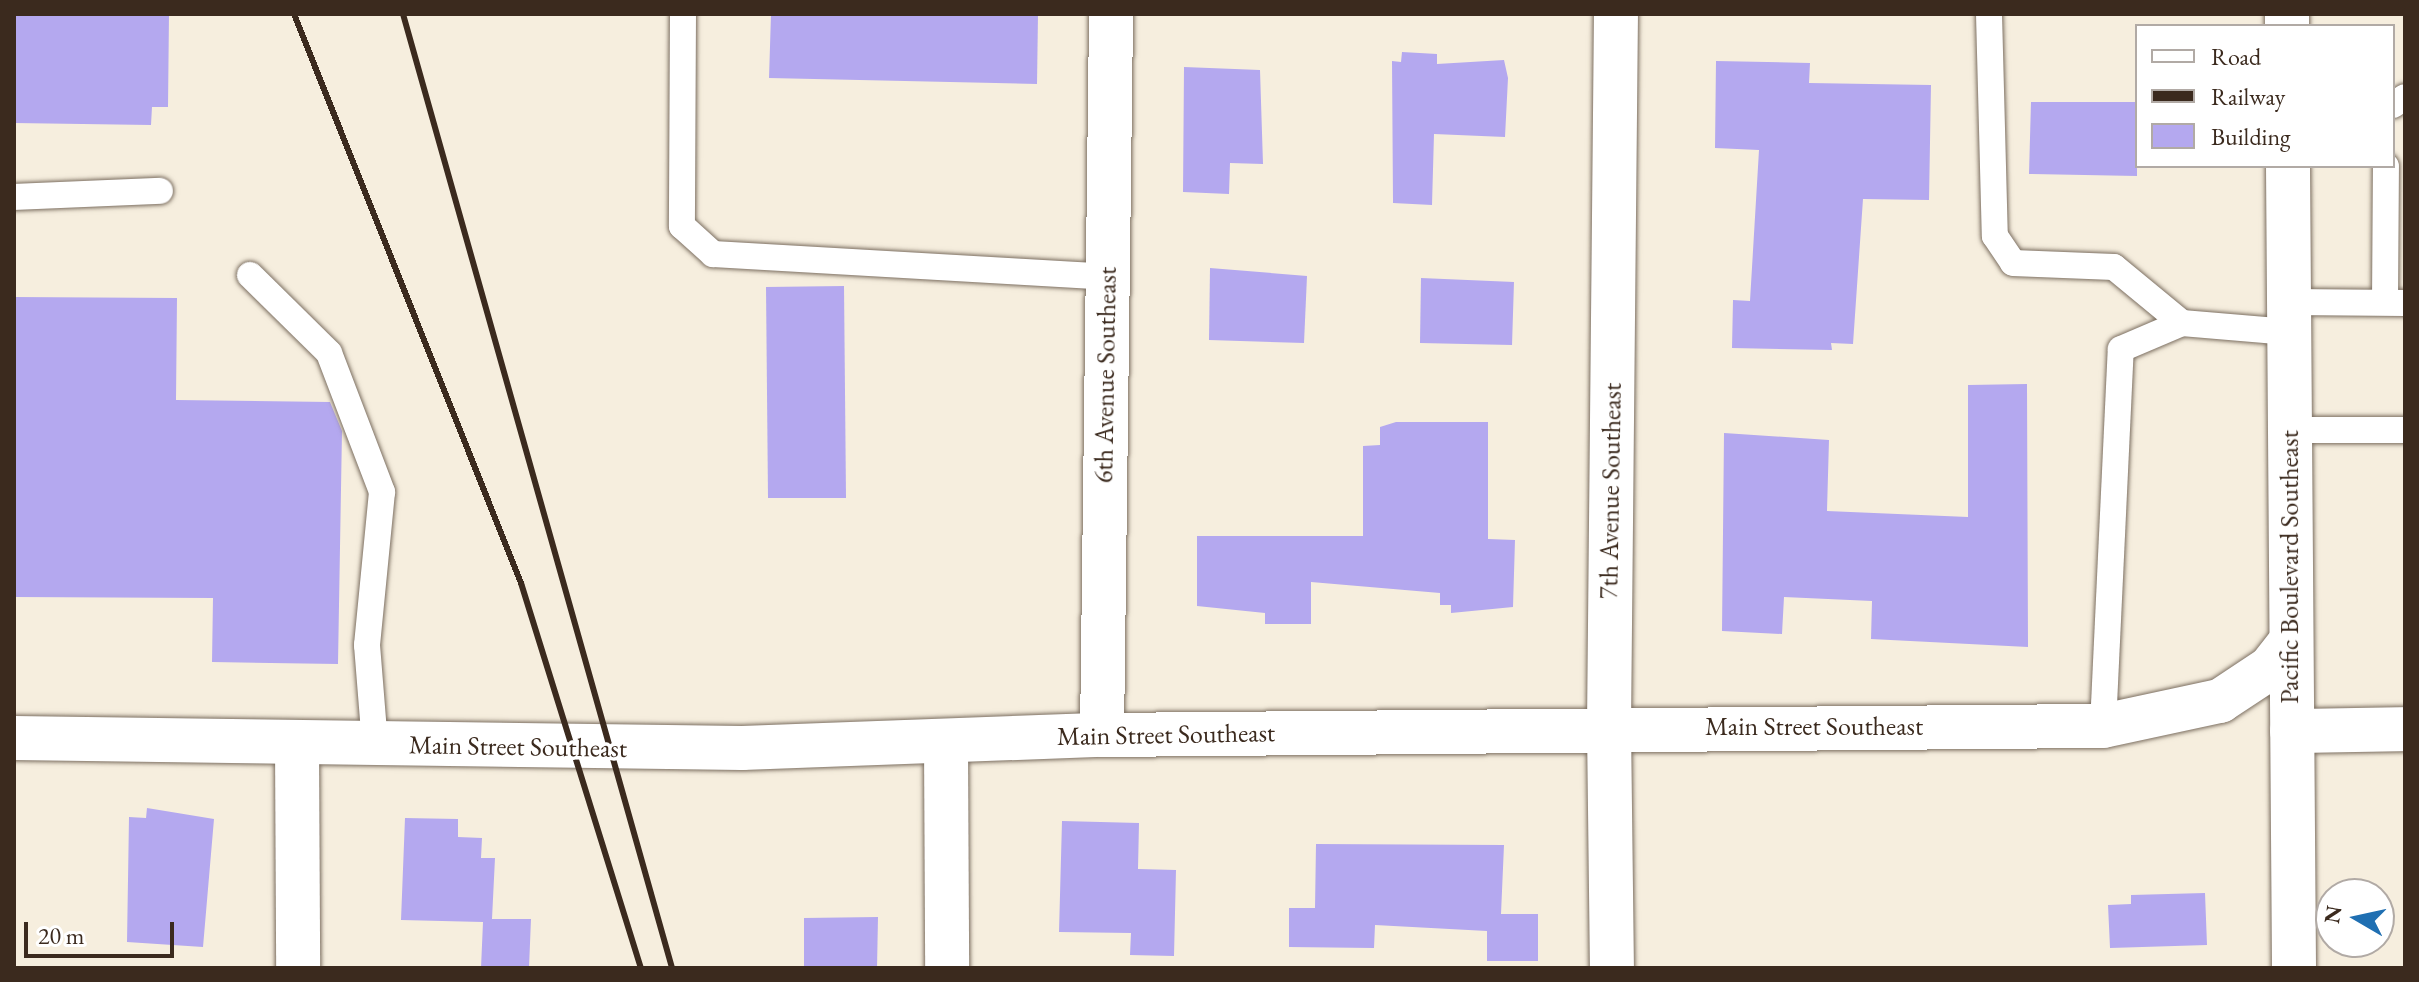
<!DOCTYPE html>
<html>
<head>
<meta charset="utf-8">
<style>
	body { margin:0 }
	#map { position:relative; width:2419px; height:982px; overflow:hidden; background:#f6eede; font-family:"EB Garamond",serif }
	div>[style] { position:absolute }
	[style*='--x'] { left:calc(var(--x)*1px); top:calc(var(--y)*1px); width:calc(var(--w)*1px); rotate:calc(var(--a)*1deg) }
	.building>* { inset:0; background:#b4a8ef }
	.roads { filter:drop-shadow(0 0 2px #7c6f61) drop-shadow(0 0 2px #7c6f61) }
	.lane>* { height:26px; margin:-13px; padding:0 13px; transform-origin:13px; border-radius:13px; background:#fff }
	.street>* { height:44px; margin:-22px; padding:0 22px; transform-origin:22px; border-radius:22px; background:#fff }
	.secondary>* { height:44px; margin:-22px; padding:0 22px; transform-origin:22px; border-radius:22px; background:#fff }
	.highway>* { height:44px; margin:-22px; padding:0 22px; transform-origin:22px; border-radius:22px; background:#fff }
	.rail>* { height:6px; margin:-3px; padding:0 3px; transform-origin:3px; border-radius:3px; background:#3b2a1e }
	span { translate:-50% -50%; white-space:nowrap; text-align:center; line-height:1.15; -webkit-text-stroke:7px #fff; paint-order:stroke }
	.street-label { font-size:26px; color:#3b2a1e }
	.frame { position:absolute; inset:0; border:16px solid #3b2a1e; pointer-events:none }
	.legend { position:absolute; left:2135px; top:24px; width:260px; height:144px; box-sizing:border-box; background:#fff; border:2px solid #b1aaa5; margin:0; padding:10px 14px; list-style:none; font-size:24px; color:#3b2a1e }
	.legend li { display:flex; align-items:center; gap:16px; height:40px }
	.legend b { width:40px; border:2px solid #b1aaa5 }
	.north { position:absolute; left:2315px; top:878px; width:80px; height:80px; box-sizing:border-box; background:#fff; border:2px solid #b1aaa5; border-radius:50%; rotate:279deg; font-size:22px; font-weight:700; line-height:32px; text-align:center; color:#3b2a1e }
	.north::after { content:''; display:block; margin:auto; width:28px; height:36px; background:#1f6fb2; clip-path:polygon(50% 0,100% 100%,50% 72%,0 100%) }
	.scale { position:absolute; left:24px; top:922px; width:150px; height:36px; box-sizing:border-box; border:4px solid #3b2a1e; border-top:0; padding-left:10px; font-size:24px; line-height:28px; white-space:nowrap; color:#3b2a1e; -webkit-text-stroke:6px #fff; paint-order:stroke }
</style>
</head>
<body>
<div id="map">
	<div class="building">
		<div style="clip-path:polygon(14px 14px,169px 14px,168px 107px,152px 107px,151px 125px,14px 123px)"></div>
		<div style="clip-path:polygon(771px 14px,1038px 14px,1037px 84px,769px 78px)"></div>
		<div style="clip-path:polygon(1402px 52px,1437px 54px,1437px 64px,1504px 60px,1508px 78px,1505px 137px,1434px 134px,1432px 205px,1393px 203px,1392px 61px,1401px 62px)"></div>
		<div style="clip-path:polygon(1716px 61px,1810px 63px,1809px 83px,1931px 85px,1929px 200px,1863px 199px,1853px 344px,1831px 343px,1832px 350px,1732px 348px,1733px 300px,1750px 301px,1759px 150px,1715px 148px)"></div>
		<div style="clip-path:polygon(1184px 67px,1260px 70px,1263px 164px,1230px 163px,1229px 194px,1183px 192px)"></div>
		<div style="clip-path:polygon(2031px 102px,2137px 102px,2137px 176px,2029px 174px)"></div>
		<div style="clip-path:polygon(1210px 268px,1307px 276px,1304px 343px,1209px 340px)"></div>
		<div style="clip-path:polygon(1421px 278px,1514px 282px,1512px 345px,1420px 343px)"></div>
		<div style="clip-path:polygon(844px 286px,846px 498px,768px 498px,766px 287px)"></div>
		<div style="clip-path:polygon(14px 297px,177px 298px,176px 400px,330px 402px,342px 431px,338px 664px,212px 662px,213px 598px,14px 597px)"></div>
		<div style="clip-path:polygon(2027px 384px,2028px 647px,1871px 639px,1872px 601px,1784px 597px,1782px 634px,1722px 631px,1724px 433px,1829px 440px,1827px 511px,1968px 517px,1968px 385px)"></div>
		<div style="clip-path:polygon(1396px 422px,1488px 422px,1488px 539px,1515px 540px,1513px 607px,1451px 613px,1451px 605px,1440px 605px,1440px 593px,1311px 582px,1311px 624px,1265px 624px,1265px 613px,1197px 606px,1197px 536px,1363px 536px,1363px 446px,1380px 445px,1380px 427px)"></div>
		<div style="clip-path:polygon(147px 808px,214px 819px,203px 947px,127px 942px,129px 817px,146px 818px)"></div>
		<div style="clip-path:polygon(405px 818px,458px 819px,458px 837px,482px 838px,481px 858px,495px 858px,492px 919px,531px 919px,529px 968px,481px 968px,483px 922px,401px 920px)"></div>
		<div style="clip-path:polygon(1062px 821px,1139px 823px,1138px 869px,1176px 870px,1174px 956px,1130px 955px,1131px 933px,1059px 932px)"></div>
		<div style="clip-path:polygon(1316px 844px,1504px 845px,1501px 914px,1538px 914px,1538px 961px,1487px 961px,1487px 931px,1375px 925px,1374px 948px,1289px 947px,1289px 908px,1315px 908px)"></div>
		<div style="clip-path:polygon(2205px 893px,2207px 945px,2110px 948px,2108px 905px,2131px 904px,2131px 895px)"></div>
		<div style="clip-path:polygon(878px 917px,877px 968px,804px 968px,804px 918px)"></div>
	</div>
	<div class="roads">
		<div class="lane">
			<div style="--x:683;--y:14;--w:212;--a:90.3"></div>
			<div style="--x:682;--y:226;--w:42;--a:42.1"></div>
			<div style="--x:713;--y:254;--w:395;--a:3.3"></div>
			<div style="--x:1989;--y:14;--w:222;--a:88.5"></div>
			<div style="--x:1995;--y:236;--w:32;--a:56"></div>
			<div style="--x:2013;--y:263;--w:101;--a:2.3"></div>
			<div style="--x:2114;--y:267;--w:88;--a:39.5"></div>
			<div style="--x:2182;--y:323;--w:107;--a:4.8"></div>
			<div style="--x:2393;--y:105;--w:14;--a:-34"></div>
			<div style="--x:14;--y:197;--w:146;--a:-2.4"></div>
			<div style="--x:250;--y:275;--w:111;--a:44.6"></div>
			<div style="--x:329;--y:353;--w:149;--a:69.1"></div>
			<div style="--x:382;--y:492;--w:154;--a:95.6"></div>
			<div style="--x:367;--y:645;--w:100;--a:85.4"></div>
			<div style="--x:2289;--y:302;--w:116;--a:0.5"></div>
			<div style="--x:2385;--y:302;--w:136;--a:-89.6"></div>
			<div style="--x:2289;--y:430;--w:116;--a:0"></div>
			<div style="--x:2103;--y:726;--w:377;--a:-87.3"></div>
			<div style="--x:2121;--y:349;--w:66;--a:-23.1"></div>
		</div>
		<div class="street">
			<div style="--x:1609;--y:727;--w:713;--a:-89.44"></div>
			<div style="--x:1102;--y:735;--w:721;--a:-89.28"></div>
			<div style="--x:946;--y:744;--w:224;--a:89.7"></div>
		</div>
		<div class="secondary">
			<div style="--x:1609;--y:727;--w:241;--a:89.3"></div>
			<div style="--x:2292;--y:731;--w:113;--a:-1"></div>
			<div style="--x:14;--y:738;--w:728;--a:0.79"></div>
			<div style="--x:742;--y:748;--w:360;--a:-2.1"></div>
			<div style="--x:1102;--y:735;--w:1001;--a:-0.52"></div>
			<div style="--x:2103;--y:726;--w:120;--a:-12.1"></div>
			<div style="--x:2220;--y:701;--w:60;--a:-33.4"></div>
			<div style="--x:2270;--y:668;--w:34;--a:-52"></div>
			<div style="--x:297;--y:745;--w:223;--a:89.7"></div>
		</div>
		<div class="highway">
			<div style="--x:2287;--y:14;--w:12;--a:90"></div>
			<div style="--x:2288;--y:166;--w:802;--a:89.57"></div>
		</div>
	</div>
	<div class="rail">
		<div style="--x:294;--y:14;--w:613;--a:68.25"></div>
		<div style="--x:521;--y:583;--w:403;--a:72.7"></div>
		<div style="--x:403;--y:14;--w:991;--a:74.25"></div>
	</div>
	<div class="street-label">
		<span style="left:1106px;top:375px;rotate:-89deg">6th Avenue Southeast</span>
		<span style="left:1611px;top:491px;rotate:-89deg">7th Avenue Southeast</span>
		<span style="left:2290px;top:567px;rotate:-90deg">Pacific Boulevard Southeast</span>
		<span style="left:1814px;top:727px">Main Street Southeast</span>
		<span style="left:1166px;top:735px;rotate:-1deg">Main Street Southeast</span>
		<span style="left:518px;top:747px;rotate:1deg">Main Street Southeast</span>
	</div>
	<div class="frame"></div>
	<ul class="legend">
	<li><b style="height:10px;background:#fff"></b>Road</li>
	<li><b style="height:10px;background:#3b2a1e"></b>Railway</li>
	<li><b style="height:22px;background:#b4a8ef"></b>Building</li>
	</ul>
	<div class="north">N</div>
	<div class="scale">20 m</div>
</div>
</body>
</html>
